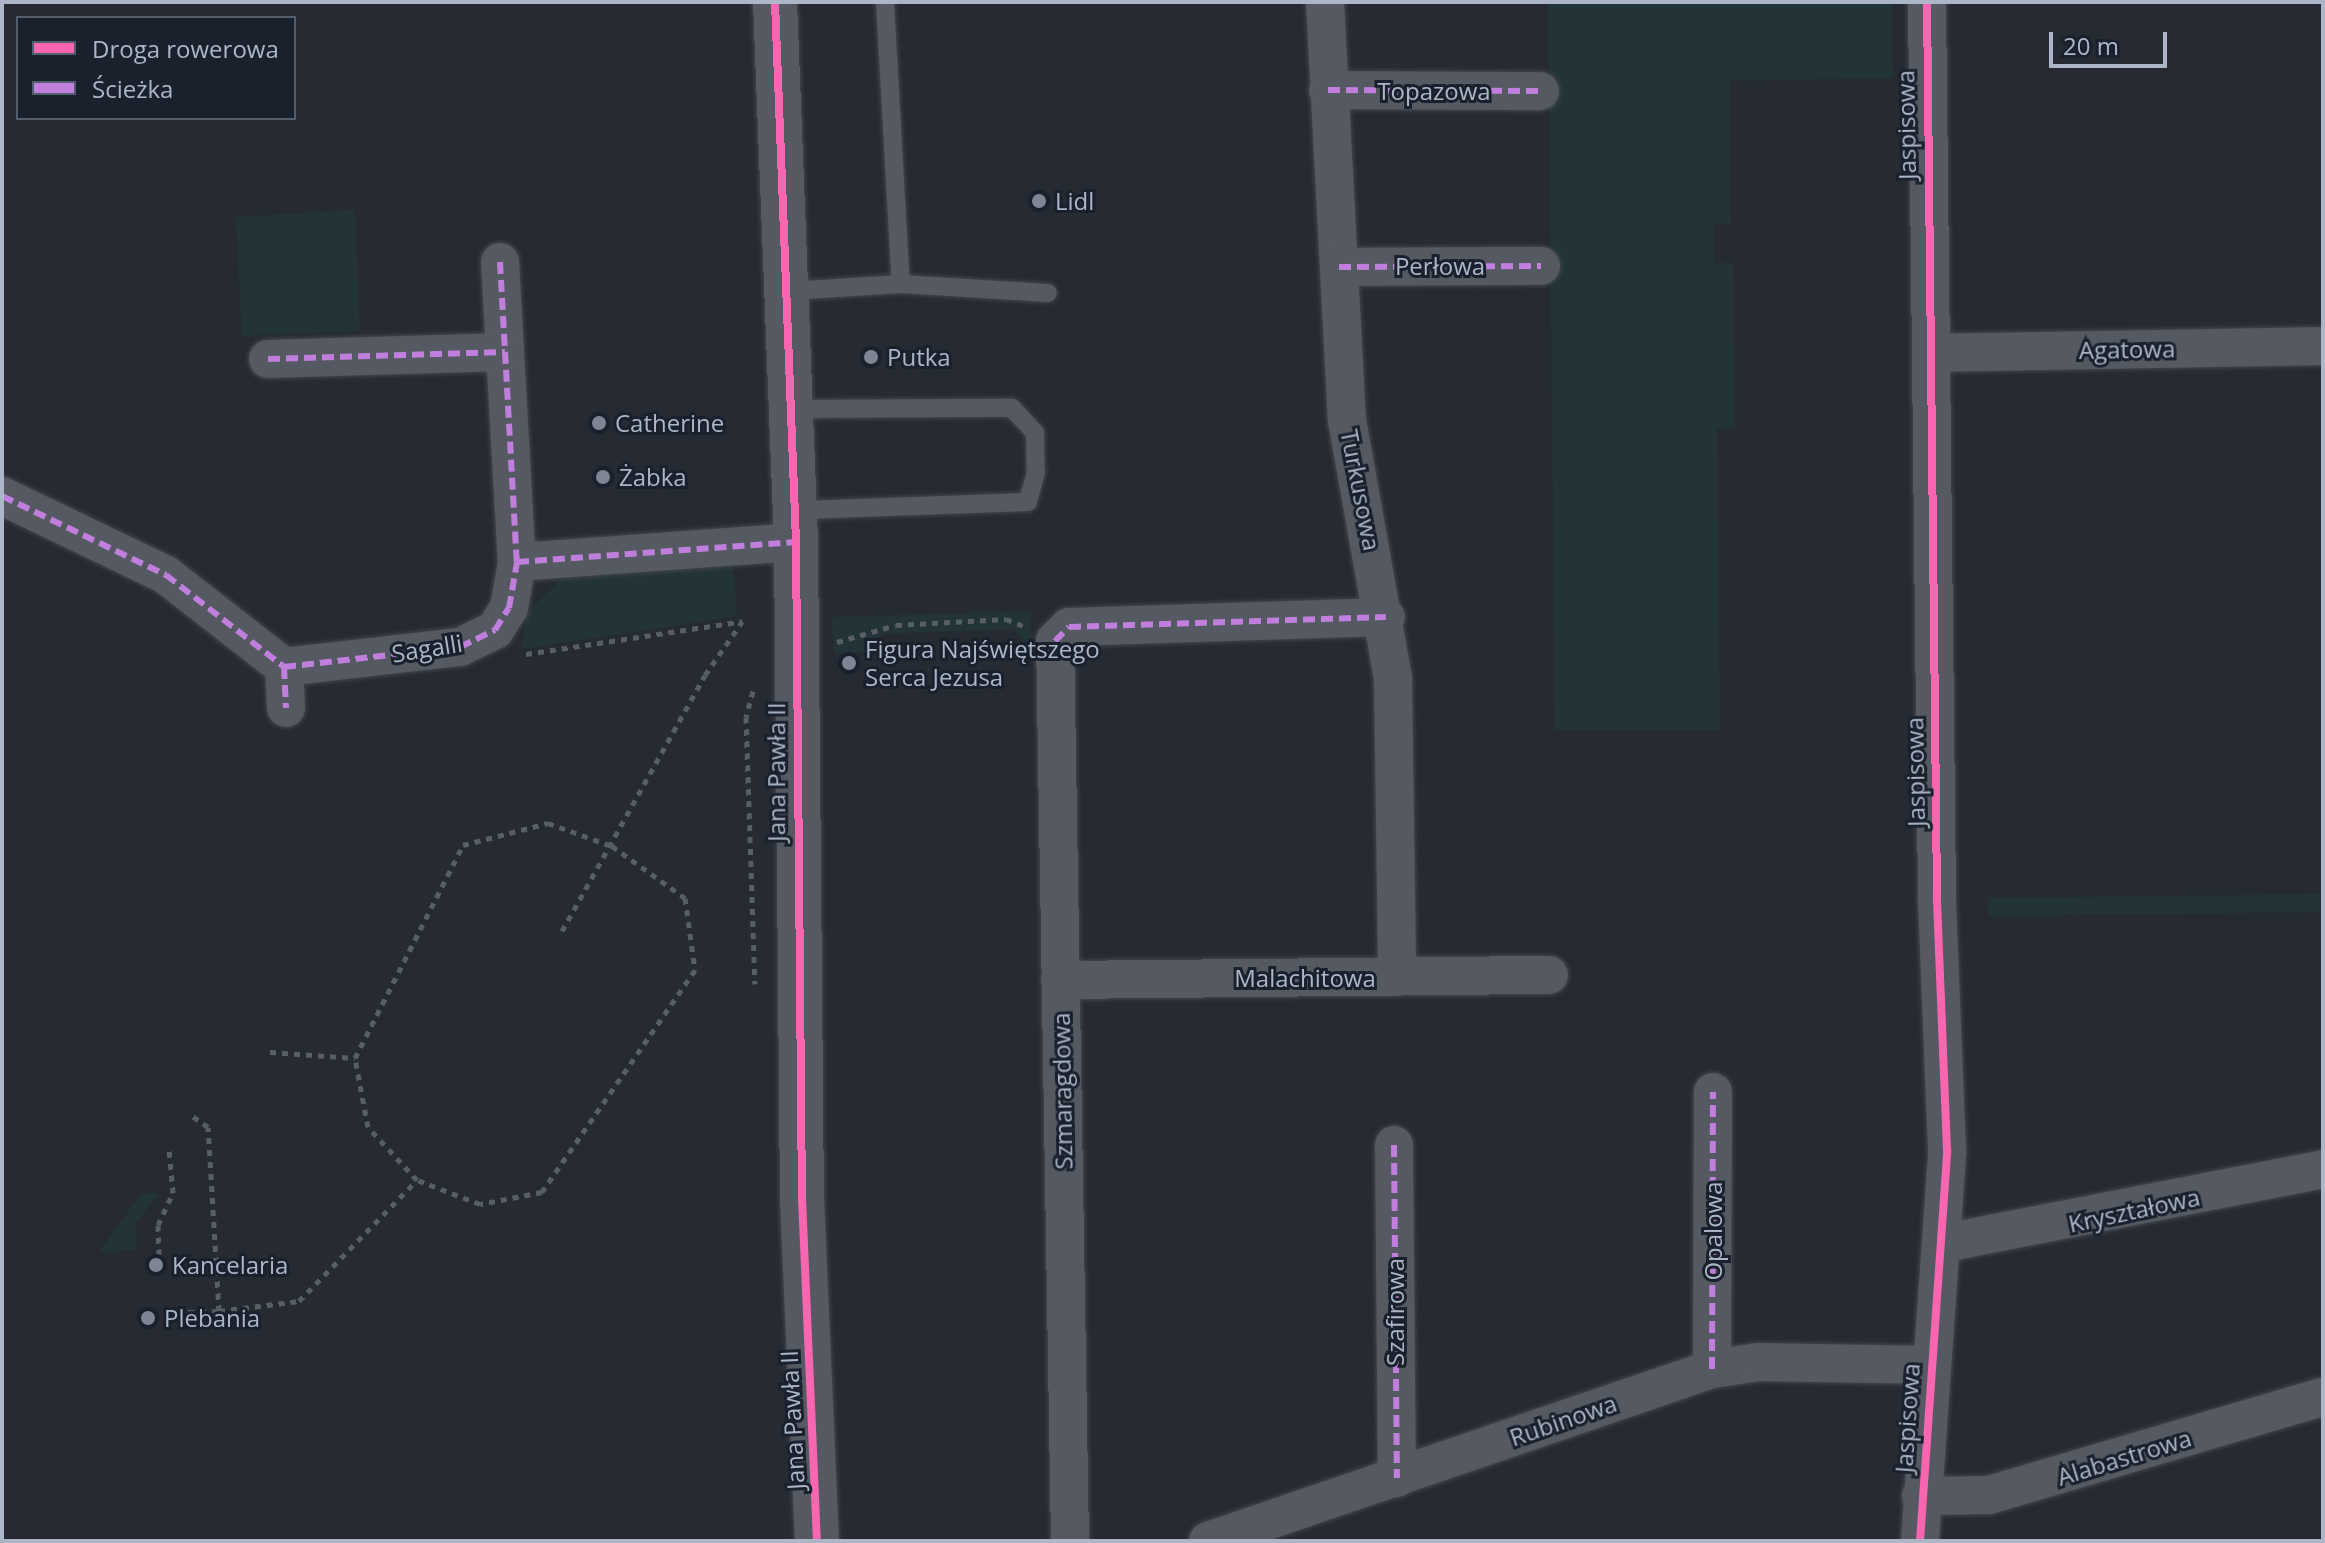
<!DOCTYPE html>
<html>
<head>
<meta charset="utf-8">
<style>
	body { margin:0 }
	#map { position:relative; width:2325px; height:1543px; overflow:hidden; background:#262a33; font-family:"Open Sans",sans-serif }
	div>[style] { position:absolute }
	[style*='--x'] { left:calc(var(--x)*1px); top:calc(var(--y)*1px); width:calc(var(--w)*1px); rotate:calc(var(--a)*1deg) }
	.green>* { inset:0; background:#233439 }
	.path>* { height:5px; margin-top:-2.5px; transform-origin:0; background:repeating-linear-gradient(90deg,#585e65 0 6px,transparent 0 12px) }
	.roads { filter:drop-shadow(0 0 2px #42454c) drop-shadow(0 0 2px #42454c) }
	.service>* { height:18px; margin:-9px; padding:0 9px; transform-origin:9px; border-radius:9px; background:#545962 }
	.minor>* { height:38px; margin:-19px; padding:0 19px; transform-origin:19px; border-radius:19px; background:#545962 }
	.tertiary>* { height:44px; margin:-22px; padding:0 22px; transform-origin:22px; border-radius:22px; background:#545962 }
	.quiet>* { height:6px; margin-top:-3px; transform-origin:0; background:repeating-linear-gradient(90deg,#c07fdc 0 12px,transparent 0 18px) }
	.cycleway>* { height:8px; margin:-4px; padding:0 4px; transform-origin:4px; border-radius:4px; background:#f766af }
	.dots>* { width:22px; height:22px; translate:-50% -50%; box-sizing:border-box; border:4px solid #19212d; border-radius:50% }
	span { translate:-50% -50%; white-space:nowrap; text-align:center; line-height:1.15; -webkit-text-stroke:6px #19212d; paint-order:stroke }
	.street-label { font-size:24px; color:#adb6c6 }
	.poi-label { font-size:24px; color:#adb6c6 }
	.left { translate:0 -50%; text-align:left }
	.frame { position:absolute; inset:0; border:4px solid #adb6c6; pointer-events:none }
	.legend { position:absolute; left:16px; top:16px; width:280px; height:104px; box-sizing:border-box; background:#19212d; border:2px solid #545d6a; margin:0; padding:10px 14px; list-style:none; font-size:24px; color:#adb6c6 }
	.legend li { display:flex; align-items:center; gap:16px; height:40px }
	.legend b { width:40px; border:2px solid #545d6a }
	.scale { position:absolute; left:2049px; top:32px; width:118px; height:36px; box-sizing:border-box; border:4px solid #adb6c6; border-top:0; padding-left:10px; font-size:24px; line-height:28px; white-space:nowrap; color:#adb6c6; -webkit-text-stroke:6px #19212d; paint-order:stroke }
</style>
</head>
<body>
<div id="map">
	<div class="green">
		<div style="clip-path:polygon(1548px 2px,1892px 2px,1893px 78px,1730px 81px,1731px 224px,1714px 224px,1715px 263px,1733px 263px,1735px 429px,1717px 428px,1720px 730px,1555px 730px)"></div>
		<div style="clip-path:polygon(355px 210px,360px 331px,242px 336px,236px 217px)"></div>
		<div style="clip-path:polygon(733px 566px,737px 616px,522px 649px,526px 614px,564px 576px)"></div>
		<div style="clip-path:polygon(1031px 611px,1031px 646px,1013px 629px,883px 634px,866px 652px,834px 654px,832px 617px)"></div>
		<div style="clip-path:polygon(2323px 894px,2323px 912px,1989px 916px,1988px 898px)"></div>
		<div style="clip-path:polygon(141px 1194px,159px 1194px,136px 1222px,137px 1250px,99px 1252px)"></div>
	</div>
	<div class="path">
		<div style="--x:837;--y:642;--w:61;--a:-16.1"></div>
		<div style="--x:896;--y:625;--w:110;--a:-3.1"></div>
		<div style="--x:1006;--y:619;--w:18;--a:22"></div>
		<div style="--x:526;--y:654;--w:219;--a:-8.6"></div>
		<div style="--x:753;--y:691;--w:27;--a:105"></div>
		<div style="--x:746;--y:717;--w:267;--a:88.1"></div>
		<div style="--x:548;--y:823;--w:68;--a:19.8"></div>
		<div style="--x:612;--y:846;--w:90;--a:35.5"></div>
		<div style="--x:685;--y:898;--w:73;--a:82.1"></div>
		<div style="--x:695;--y:970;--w:270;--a:124.6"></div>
		<div style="--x:542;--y:1192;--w:63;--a:169"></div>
		<div style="--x:480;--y:1204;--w:67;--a:-159.1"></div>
		<div style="--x:417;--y:1180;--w:72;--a:-132.8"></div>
		<div style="--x:368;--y:1127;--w:70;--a:-100.7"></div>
		<div style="--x:355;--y:1058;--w:239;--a:-63.1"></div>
		<div style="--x:463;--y:845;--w:88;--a:-14.5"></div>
		<div style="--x:562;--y:931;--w:293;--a:-60.8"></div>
		<div style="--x:705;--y:675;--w:65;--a:-55.1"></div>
		<div style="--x:270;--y:1052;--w:85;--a:4"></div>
		<div style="--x:159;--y:1255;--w:30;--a:-92"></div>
		<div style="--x:158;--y:1225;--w:35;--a:-65"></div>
		<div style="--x:173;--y:1193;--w:45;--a:-95.1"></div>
		<div style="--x:219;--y:1311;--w:81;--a:-7.1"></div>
		<div style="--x:299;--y:1301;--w:169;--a:-45.7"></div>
		<div style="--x:188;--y:1312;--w:31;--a:-2"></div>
		<div style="--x:219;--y:1311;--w:184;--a:-93.4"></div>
		<div style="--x:208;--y:1127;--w:19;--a:-145"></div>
	</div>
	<div class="roads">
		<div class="service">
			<div style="--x:885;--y:2;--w:282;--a:86.8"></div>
			<div style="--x:789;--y:291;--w:112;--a:-3.6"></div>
			<div style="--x:901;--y:284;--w:147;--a:3.5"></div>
			<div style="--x:793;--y:409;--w:219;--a:-0.3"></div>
			<div style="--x:1012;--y:408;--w:34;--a:47"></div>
			<div style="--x:1035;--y:433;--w:39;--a:89"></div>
			<div style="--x:1036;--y:472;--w:31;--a:105"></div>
			<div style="--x:1028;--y:502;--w:233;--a:178"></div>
		</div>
		<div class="minor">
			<div style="--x:1325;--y:2;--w:419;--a:87"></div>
			<div style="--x:1347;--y:420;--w:262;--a:79.9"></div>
			<div style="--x:1393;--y:678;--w:299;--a:89.2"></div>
			<div style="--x:1328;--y:90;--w:212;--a:0.3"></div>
			<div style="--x:500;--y:262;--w:300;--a:86.8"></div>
			<div style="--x:517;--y:562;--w:280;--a:-4.1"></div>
			<div style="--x:1339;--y:267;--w:202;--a:-0.3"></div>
			<div style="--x:1931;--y:353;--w:392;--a:-1"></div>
			<div style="--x:268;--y:359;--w:237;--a:-1.7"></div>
			<div style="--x:2;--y:496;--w:182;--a:25.7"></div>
			<div style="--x:166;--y:575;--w:150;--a:37.9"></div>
			<div style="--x:284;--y:667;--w:41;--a:87.2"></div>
			<div style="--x:284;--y:667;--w:177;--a:-6.5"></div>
			<div style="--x:460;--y:647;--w:39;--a:-26"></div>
			<div style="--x:495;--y:630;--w:26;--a:-58"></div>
			<div style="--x:509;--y:608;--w:47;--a:-80.1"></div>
			<div style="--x:1060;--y:980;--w:489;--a:-0.6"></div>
			<div style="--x:1394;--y:1145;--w:333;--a:89.5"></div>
			<div style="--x:1944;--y:1243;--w:386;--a:-11"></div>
			<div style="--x:1712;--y:1369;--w:277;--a:-89.8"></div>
			<div style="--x:1921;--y:1496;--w:68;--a:-0.8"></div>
			<div style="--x:1989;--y:1495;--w:348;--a:-16.4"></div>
			<div style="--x:1070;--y:1541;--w:900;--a:-90.95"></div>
			<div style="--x:1055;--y:641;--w:20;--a:-45"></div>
			<div style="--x:1069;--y:627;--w:317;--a:-1.8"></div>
			<div style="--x:1208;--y:1541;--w:533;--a:-18.84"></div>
			<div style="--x:1712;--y:1369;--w:48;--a:-8.5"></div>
			<div style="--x:1759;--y:1362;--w:171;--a:1"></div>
			<div style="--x:1920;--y:1541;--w:392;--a:-86"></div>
			<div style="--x:1947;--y:1150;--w:254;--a:-92.3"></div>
			<div style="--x:1937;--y:896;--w:894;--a:-90.64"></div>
		</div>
		<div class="tertiary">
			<div style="--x:775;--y:2;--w:540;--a:87.77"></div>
			<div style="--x:796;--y:542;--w:657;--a:89.48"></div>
			<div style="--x:802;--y:1199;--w:342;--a:87.5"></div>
		</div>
	</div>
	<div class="quiet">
		<div style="--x:1328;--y:90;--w:212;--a:0.3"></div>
		<div style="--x:500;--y:262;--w:300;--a:86.8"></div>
		<div style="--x:517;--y:562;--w:280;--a:-4.1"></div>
		<div style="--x:1339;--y:267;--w:202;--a:-0.3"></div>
		<div style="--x:268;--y:359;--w:237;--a:-1.7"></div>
		<div style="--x:2;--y:496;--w:182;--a:25.7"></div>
		<div style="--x:166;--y:575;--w:150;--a:37.9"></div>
		<div style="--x:284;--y:667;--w:41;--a:87.2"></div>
		<div style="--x:1055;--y:641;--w:20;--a:-45"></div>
		<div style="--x:1069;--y:627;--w:317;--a:-1.8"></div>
		<div style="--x:284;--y:667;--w:177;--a:-6.5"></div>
		<div style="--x:460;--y:647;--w:39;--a:-26"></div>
		<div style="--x:495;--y:630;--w:26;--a:-58"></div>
		<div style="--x:509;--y:608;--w:47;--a:-80.1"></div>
		<div style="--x:1394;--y:1145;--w:333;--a:89.5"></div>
		<div style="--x:1712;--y:1369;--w:277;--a:-89.8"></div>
	</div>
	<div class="cycleway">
		<div style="--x:775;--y:2;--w:540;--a:87.77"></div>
		<div style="--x:796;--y:542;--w:657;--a:89.48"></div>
		<div style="--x:802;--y:1199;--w:342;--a:87.5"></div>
		<div style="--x:1920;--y:1541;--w:392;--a:-86"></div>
		<div style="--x:1947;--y:1150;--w:254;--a:-92.3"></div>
		<div style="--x:1937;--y:896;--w:894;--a:-90.64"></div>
	</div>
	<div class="dots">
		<div style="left:1039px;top:201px;background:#7e8593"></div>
		<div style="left:871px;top:357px;background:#7e8593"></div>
		<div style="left:599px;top:423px;background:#7e8593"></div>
		<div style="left:603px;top:477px;background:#7e8593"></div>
		<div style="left:849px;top:663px;background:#7e8593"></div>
		<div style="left:156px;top:1265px;background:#7e8593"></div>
		<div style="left:148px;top:1318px;background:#7e8593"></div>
	</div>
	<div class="street-label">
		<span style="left:1434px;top:91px">Topazowa</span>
		<span style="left:1906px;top:125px;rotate:-91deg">Jaspisowa</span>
		<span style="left:1440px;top:266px">Perłowa</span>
		<span style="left:2127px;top:349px;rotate:-1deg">Agatowa</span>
		<span style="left:1361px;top:490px;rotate:79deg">Turkusowa</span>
		<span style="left:427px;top:648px;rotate:-9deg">Sagalli</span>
		<span style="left:776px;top:772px;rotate:-90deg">Jana Pawła II</span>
		<span style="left:1915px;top:772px;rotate:-91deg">Jaspisowa</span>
		<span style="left:1305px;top:978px">Malachitowa</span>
		<span style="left:1062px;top:1091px;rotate:-91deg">Szmaragdowa</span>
		<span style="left:2134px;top:1210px;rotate:-12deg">Kryształowa</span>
		<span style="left:1713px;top:1231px;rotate:-90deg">Opalowa</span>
		<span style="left:1395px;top:1312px;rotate:-90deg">Szafirowa</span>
		<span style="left:1907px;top:1418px;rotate:-86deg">Jaspisowa</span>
		<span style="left:792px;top:1420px;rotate:-93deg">Jana Pawła II</span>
		<span style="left:1563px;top:1420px;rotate:-19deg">Rubinowa</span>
		<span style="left:2124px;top:1457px;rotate:-17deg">Alabastrowa</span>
	</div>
	<div class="poi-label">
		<span class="left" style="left:1055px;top:201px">Lidl</span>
		<span class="left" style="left:887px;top:357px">Putka</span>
		<span class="left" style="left:615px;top:423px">Catherine</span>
		<span class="left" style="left:619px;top:477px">Żabka</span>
		<span class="left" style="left:865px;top:663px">Figura Najświętszego<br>Serca Jezusa</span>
		<span class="left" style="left:172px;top:1265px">Kancelaria</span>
		<span class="left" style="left:164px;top:1318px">Plebania</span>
	</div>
	<div class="frame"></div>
	<ul class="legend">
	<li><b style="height:10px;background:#f766af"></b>Droga rowerowa</li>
	<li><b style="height:10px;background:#c07fdc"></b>Ścieżka</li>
	</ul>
	<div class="scale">20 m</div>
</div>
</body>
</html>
